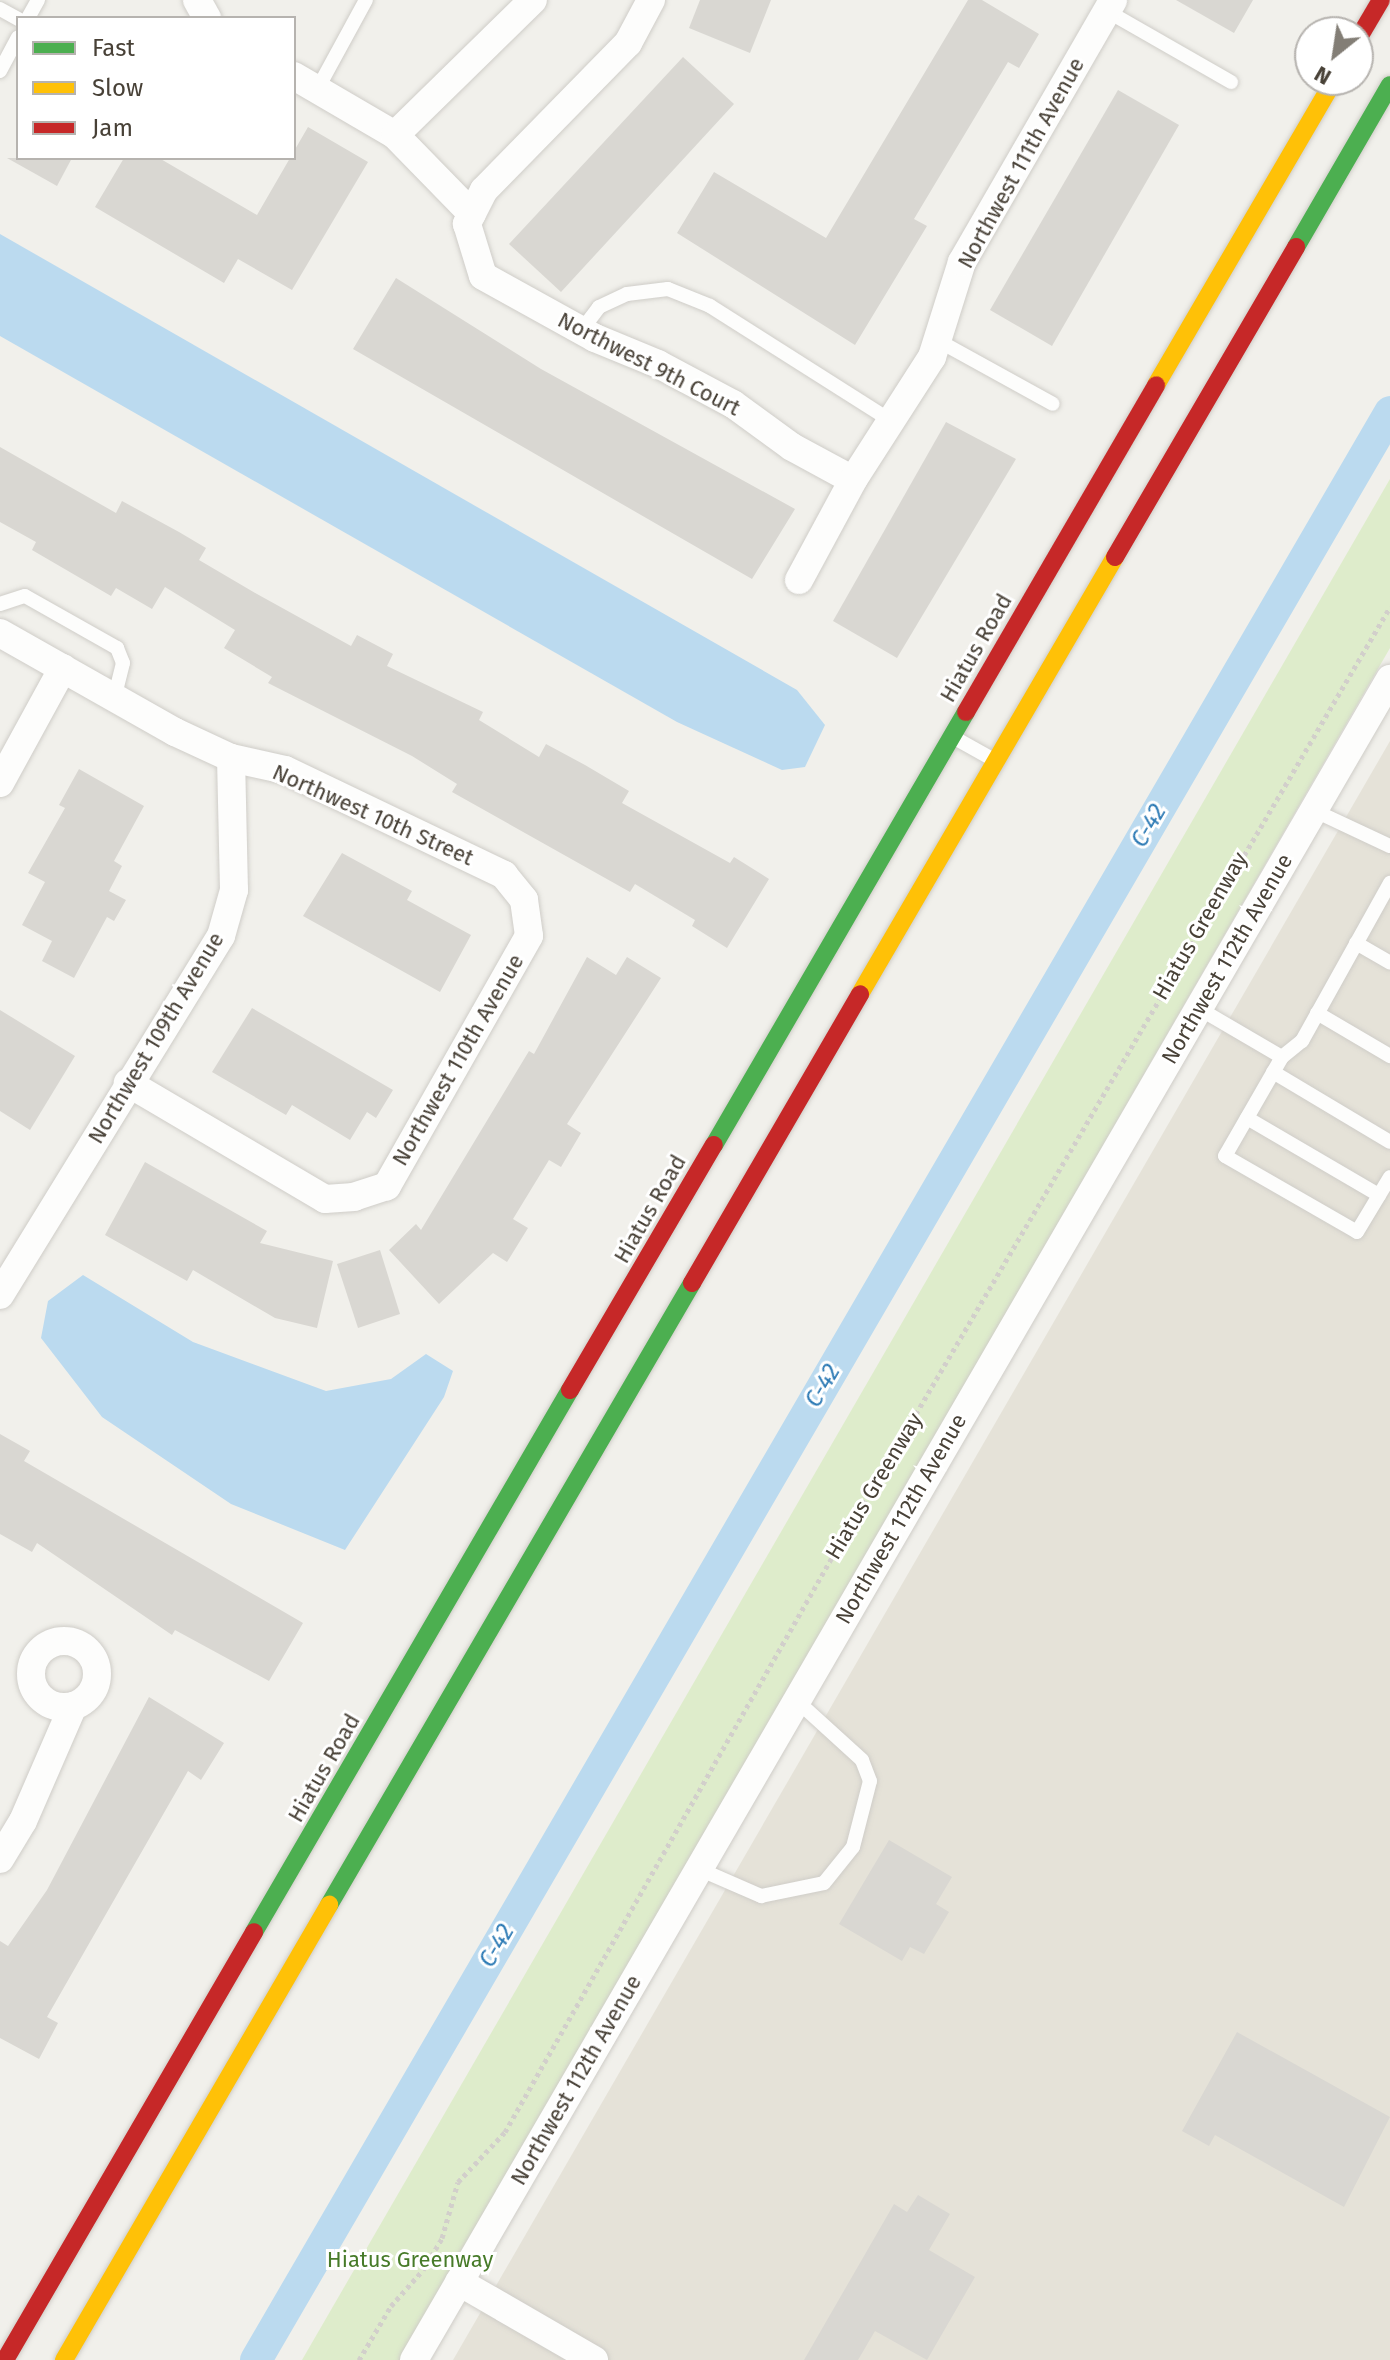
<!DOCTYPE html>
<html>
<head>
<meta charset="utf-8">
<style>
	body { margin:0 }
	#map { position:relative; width:1390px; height:2360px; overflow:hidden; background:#f1f0eb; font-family:"Fira Sans",sans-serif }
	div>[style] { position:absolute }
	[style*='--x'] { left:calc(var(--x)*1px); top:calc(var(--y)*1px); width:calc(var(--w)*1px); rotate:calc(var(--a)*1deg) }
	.residential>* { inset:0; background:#e5e2d8 }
	.green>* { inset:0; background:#deeccb }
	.water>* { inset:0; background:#bbdaef }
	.canal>* { height:32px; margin:-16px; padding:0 16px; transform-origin:16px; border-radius:16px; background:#bbdaef }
	.building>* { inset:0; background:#d9d7d2 }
	.path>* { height:5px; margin-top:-2.5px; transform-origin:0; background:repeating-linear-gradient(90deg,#d2cfcb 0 4px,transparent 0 8px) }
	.roads { filter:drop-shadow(0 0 2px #cfcdc8) drop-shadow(0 0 2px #cfcdc8) }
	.lane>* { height:14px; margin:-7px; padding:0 7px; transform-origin:7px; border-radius:7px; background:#fdfdfc }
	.street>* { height:28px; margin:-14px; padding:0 14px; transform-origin:14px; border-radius:14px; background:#fdfdfc }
	.street>.ring { margin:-14px; padding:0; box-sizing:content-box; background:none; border:28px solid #fdfdfc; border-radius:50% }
	.fast>* { height:18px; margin:-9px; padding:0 9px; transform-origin:9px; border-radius:9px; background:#4caf50 }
	.slow>* { height:18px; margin:-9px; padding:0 9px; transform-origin:9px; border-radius:9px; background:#ffc107 }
	.jam>* { height:18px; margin:-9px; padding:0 9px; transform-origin:9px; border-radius:9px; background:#c62828 }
	span { translate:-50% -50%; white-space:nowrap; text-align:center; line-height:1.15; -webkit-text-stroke:6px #fff; paint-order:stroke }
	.street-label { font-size:22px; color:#484137 }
	.park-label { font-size:22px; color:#477b29 }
	.water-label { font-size:24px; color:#2e7bb5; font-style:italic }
	.legend { position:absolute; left:16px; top:16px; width:280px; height:144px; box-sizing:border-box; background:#fff; border:2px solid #b6b3af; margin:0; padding:10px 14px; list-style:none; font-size:24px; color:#484137 }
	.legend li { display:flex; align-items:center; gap:16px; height:40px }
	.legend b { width:40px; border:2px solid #b6b3af }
	.north { position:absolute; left:1294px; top:16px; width:80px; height:80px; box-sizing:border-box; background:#fff; border:2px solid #b6b3af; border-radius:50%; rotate:210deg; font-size:22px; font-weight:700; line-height:32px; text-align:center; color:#484137 }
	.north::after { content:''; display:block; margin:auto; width:28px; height:36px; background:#837e76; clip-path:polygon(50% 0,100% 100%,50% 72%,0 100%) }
</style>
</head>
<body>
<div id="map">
	<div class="residential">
		<div style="clip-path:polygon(1390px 741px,1390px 2360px,453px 2360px)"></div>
	</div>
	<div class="green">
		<div style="clip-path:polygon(1390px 479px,1390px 648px,402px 2360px,302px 2360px)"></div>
	</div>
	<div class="water">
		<div style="clip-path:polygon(0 234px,797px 690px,825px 725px,805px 767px,782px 770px,677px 722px,0 336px)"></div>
		<div style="clip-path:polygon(83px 1275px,193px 1342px,326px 1391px,391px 1379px,426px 1354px,453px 1371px,444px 1397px,345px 1550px,231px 1504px,102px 1417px,41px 1338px,48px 1301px)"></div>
	</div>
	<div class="canal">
		<div style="--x:256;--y:2360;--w:2254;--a:-59.79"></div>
	</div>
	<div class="building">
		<div style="clip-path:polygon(700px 0,771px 0,750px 53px,689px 28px)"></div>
		<div style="clip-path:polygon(968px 0,982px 0,1039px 34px,1019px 68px,1008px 62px,914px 219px,927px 226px,855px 345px,677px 233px,714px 172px,826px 238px)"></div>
		<div style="clip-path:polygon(1176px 0,1253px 0,1234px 33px)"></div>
		<div style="clip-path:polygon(683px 57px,734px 104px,561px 292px,509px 244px)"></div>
		<div style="clip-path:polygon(1118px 90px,1179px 125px,1052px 346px,990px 310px)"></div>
		<div style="clip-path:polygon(308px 127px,368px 162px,292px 290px,238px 259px,224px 283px,95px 207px,124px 158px,159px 158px,257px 215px)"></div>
		<div style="clip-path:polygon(7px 158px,72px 158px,57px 186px)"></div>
		<div style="clip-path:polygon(396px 278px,541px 369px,795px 509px,752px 579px,353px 349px)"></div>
		<div style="clip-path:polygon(946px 422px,1016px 459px,897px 658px,833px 621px)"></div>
		<div style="clip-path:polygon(0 447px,116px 513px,122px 501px,179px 532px,206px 548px,199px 560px,257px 594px,351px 646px,357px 635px,393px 654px,387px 666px,483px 712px,479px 720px,539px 757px,546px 744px,585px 765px,629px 791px,622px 803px,730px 863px,734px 857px,769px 879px,727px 948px,692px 926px,695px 920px,635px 884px,630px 892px,452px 792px,457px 784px,412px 756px,268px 683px,272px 677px,224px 648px,235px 630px,165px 587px,152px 609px,116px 588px,111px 596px,32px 550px,36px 542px,0 522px)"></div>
		<div style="clip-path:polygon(79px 769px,144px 806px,114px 861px,122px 866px,109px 891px,126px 900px,114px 921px,107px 917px,74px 978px,42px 961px,52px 941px,22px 925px,45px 882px,28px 873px,65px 808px,59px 805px)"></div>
		<div style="clip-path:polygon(342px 853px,412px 891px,407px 900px,471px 935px,440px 992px,303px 916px)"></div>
		<div style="clip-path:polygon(587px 957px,616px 975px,627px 957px,661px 978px,567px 1124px,581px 1133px,561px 1167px,549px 1160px,513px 1219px,528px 1228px,507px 1262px,493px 1253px,439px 1304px,389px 1250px,416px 1224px,421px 1230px,529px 1051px,534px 1054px)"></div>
		<div style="clip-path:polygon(252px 1008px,393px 1090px,376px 1118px,367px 1112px,350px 1140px,292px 1105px,286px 1115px,212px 1072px)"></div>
		<div style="clip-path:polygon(0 1010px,75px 1056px,30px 1130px,0 1111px)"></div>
		<div style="clip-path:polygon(145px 1162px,267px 1231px,260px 1243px,333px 1261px,317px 1328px,275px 1318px,193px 1270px,187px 1281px,105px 1235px)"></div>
		<div style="clip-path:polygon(380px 1250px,400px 1314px,358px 1328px,337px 1264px)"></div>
		<div style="clip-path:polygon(0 1434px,30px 1451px,24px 1461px,303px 1623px,269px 1681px,175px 1630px,172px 1635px,37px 1543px,32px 1552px,0 1534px)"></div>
		<div style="clip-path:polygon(149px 1697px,224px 1743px,201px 1780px,188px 1771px,47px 2017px,58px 2023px,39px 2059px,0 2038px,0 1941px,8px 1946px,47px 1890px)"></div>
		<div style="clip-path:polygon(889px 1840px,952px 1877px,936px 1904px,949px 1912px,924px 1954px,910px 1947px,902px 1961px,839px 1924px)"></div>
		<div style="clip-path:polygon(1237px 2032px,1390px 2117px,1344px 2207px,1215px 2135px,1209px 2146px,1182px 2131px)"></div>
		<div style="clip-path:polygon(918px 2195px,950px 2214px,929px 2250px,975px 2277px,927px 2360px,875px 2331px,858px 2360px,804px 2360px,894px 2204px,907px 2212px)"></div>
	</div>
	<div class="path">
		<div style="--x:359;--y:2360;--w:63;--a:-59.3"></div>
		<div style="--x:391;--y:2306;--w:48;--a:-48.4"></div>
		<div style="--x:423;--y:2270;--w:37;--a:-59"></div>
		<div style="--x:442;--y:2238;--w:58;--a:-74.1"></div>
		<div style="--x:458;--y:2182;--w:69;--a:-46.8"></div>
		<div style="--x:505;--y:2132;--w:683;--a:-60.36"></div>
		<div style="--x:843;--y:1538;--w:1080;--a:-59.56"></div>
	</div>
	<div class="roads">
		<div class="lane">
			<div style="--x:0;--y:9;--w:21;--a:29"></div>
			<div style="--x:1107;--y:11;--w:143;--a:29.8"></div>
			<div style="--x:28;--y:18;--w:21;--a:-61"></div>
			<div style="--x:0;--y:71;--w:38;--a:-62"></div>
			<div style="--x:318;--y:88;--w:100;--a:-61.4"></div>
			<div style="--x:581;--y:331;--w:30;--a:-53"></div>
			<div style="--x:599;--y:307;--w:31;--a:-25"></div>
			<div style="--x:627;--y:294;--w:41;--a:-7"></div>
			<div style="--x:668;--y:289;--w:45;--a:22"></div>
			<div style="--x:710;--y:306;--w:214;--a:32.4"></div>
			<div style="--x:937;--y:340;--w:132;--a:28.9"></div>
			<div style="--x:0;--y:604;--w:26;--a:-18"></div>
			<div style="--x:25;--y:596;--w:106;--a:29.5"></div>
			<div style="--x:117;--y:648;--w:16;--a:68"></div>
			<div style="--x:123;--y:663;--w:36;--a:104"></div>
			<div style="--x:953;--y:737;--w:47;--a:29.3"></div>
			<div style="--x:1313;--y:810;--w:85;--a:25.1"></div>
			<div style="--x:1356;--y:943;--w:39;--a:30"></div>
			<div style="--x:1198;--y:1008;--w:97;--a:30.3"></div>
			<div style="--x:1282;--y:1057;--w:114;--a:119.9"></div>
			<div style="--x:1225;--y:1156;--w:152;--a:29.9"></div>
			<div style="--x:1357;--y:1232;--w:64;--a:-59"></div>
			<div style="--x:1317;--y:1013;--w:85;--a:30.5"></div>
			<div style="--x:1282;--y:1057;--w:26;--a:-39"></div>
			<div style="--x:1302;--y:1041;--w:181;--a:-60.9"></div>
			<div style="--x:1273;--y:1072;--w:136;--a:30.9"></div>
			<div style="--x:1247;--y:1118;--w:153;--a:30.3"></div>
			<div style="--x:699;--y:1869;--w:68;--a:23.5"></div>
			<div style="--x:761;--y:1896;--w:64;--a:-11.7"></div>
			<div style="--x:824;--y:1883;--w:46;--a:-51.1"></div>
			<div style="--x:853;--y:1847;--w:68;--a:-75.6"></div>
			<div style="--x:870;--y:1781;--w:22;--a:-111"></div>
			<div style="--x:862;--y:1760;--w:89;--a:-137.7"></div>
		</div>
		<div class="street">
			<div style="--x:197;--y:0;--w:21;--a:61"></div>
			<div style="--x:651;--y:0;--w:49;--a:118.1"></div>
			<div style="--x:628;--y:43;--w:206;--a:134.4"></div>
			<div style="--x:484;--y:190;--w:38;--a:117"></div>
			<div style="--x:467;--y:224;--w:54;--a:72.9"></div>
			<div style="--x:483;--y:276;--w:128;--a:29"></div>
			<div style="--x:595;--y:338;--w:68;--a:22.4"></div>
			<div style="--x:658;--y:364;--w:85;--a:28.1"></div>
			<div style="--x:733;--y:404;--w:73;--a:36.1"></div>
			<div style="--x:792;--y:447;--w:69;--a:28.4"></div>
			<div style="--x:294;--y:76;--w:117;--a:30.3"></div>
			<div style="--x:395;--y:135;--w:110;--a:45.7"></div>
			<div style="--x:395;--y:135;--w:193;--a:-44.4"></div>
			<div style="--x:799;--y:580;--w:114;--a:-61.6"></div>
			<div style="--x:853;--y:480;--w:146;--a:-57.3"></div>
			<div style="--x:932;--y:357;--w:100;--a:-72.5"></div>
			<div style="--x:962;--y:262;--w:302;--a:-60"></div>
			<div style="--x:0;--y:633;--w:201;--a:29.5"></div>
			<div style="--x:175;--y:732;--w:62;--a:24.9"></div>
			<div style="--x:231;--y:758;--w:55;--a:12.5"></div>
			<div style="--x:285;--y:770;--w:243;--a:25.6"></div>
			<div style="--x:504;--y:875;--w:32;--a:51"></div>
			<div style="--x:524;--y:900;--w:36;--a:82"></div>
			<div style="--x:529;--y:936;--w:288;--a:119.6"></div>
			<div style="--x:387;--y:1186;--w:35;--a:162"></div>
			<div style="--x:354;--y:1197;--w:29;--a:176"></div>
			<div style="--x:325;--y:1199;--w:229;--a:-149.5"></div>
			<div style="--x:0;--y:783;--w:131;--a:-61.3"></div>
			<div style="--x:0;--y:1295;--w:422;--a:-58.4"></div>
			<div style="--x:221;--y:936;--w:48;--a:-74.2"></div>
			<div style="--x:234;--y:890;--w:132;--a:-91.3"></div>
			<div class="ring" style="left:31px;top:1641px;width:38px;height:38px"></div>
			<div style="--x:0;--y:1859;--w:44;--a:-58.8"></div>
			<div style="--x:23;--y:1821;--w:125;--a:-66.5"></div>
			<div style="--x:459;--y:2282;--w:156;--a:30"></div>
			<div style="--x:414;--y:2360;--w:1944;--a:-59.86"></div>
		</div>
		<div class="fast">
			<div style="--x:1296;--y:247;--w:187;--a:-59.9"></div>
			<div style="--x:714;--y:1145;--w:501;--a:-59.8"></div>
			<div style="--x:329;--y:1905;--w:720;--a:-59.73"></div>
			<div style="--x:254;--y:1932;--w:627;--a:-59.76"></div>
		</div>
		<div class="slow">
			<div style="--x:1156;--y:385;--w:353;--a:-59.7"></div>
			<div style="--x:860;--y:994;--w:506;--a:-59.74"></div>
			<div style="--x:64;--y:2360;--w:527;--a:-59.78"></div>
		</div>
		<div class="jam">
			<div style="--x:1358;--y:39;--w:45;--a:-59.5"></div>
			<div style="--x:1115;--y:557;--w:359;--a:-59.7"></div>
			<div style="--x:966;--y:712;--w:378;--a:-59.8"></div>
			<div style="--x:692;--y:1283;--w:334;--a:-59.8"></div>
			<div style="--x:570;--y:1390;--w:284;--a:-59.6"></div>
			<div style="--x:5;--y:2360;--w:495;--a:-59.8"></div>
		</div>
	</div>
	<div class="street-label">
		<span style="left:1021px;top:163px;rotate:-61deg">Northwest 111th Avenue</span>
		<span style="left:649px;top:364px;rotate:27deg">Northwest 9th Court</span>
		<span style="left:976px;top:648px;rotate:-60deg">Hiatus Road</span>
		<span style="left:373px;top:815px;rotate:24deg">Northwest 10th Street</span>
		<span style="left:1200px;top:926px;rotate:-60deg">Hiatus Greenway</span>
		<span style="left:1227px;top:959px;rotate:-60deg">Northwest 112th Avenue</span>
		<span style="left:156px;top:1038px;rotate:-59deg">Northwest 109th Avenue</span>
		<span style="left:458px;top:1060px;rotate:-60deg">Northwest 110th Avenue</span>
		<span style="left:650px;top:1209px;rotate:-60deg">Hiatus Road</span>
		<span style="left:874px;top:1486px;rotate:-59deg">Hiatus Greenway</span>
		<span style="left:901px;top:1519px;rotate:-60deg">Northwest 112th Avenue</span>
		<span style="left:324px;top:1768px;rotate:-60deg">Hiatus Road</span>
		<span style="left:576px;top:2080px;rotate:-60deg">Northwest 112th Avenue</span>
	</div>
	<div class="park-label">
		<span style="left:410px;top:2260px">Hiatus Greenway</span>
	</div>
	<div class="water-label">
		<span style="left:1149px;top:826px;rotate:-60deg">C-42</span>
		<span style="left:823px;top:1386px;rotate:-60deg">C-42</span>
		<span style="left:497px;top:1946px;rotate:-60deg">C-42</span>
	</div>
	<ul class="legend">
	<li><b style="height:10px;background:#4caf50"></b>Fast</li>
	<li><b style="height:10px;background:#ffc107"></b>Slow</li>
	<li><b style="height:10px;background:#c62828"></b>Jam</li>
	</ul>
	<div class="north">N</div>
</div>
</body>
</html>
